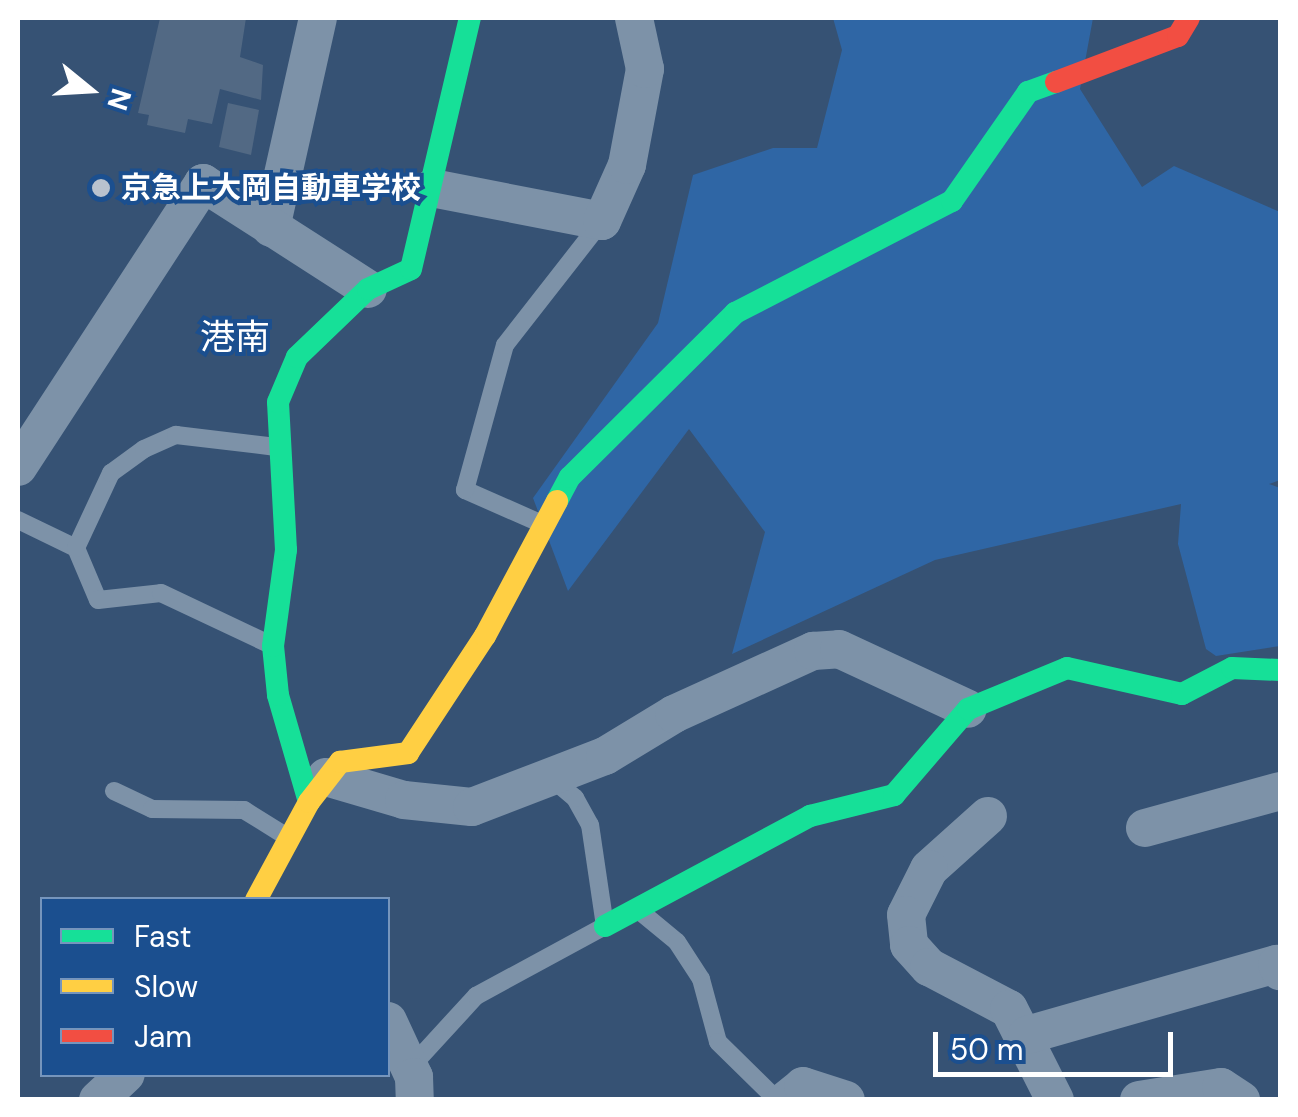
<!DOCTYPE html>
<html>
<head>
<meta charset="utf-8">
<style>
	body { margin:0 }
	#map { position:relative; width:1298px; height:1117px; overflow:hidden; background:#365274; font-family:"DM Sans","Noto Sans JP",sans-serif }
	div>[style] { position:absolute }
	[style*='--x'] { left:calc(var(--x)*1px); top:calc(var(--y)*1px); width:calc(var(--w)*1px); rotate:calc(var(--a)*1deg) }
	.green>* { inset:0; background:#2f66a5 }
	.building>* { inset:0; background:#526984 }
	.lane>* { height:18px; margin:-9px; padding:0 9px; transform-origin:9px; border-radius:9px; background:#7d92a8 }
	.street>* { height:38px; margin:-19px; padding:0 19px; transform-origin:19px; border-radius:19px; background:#7d92a8 }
	.fast>* { height:22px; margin:-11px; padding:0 11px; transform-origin:11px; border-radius:11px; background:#16e098 }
	.slow>* { height:22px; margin:-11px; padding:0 11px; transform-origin:11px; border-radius:11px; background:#ffcf43 }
	.jam>* { height:22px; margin:-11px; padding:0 11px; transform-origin:11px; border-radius:11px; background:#f24e42 }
	.dots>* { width:28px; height:28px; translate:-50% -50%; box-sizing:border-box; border:5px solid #1b4f8f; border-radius:50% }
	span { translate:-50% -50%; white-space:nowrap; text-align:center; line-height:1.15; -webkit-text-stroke:8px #1b4f8f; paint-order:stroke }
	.poi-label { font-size:30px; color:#fff; font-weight:700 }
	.left { translate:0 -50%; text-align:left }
	.quarter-label { font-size:35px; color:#fff }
	.frame { position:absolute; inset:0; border:20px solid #fff; pointer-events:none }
	.legend { position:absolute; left:40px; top:897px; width:350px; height:180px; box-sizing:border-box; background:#1b4f8f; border:2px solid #7695bc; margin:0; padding:12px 18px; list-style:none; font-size:30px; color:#fff }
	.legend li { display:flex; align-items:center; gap:20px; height:50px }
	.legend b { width:50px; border:2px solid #7695bc }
	.north { position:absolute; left:40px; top:40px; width:100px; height:100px; -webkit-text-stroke:8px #1b4f8f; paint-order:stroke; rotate:108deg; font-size:28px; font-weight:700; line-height:40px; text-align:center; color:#fff }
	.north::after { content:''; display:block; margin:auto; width:35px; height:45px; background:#fff; clip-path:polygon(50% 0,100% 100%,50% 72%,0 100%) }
	.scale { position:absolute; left:933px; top:1032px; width:240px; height:45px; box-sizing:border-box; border:5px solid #fff; border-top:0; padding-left:12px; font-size:30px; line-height:35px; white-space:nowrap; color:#fff; -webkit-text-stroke:8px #1b4f8f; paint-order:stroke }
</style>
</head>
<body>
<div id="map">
	<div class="green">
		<div style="clip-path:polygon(833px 18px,1093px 18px,1080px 89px,1142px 187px,1174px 166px,1280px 212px,1280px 480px,1269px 484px,1280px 488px,1280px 646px,1216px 656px,1206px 649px,1178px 544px,1181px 504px,935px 560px,732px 654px,765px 532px,689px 429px,568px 591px,533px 498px,658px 323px,693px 175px,773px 148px,817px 148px,842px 50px)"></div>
	</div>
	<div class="building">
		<div style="clip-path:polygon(160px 18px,246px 18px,240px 57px,263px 65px,261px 100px,220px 89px,212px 124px,188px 119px,185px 133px,147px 125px,149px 115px,138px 113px)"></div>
		<div style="clip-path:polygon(228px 103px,259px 110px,251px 155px,219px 147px)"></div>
	</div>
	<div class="lane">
		<div style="--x:18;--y:520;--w:64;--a:25.8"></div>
		<div style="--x:76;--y:548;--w:56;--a:67.1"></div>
		<div style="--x:98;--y:600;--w:63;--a:-6.3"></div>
		<div style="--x:161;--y:593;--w:119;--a:25.3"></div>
		<div style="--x:540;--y:523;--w:82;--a:-156.3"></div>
		<div style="--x:465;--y:490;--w:150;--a:-74.6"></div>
		<div style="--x:505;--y:345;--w:157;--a:-52"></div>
		<div style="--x:76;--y:548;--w:83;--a:-65"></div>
		<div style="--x:111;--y:473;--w:41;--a:-36"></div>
		<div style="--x:144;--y:449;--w:35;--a:-24"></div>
		<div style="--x:176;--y:435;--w:101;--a:6.8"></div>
		<div style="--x:114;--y:791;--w:42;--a:25.3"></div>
		<div style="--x:152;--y:809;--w:92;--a:0.6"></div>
		<div style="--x:244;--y:810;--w:47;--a:32"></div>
		<div style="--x:642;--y:913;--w:45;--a:39.6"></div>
		<div style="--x:677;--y:942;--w:44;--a:57"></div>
		<div style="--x:701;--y:979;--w:65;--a:74.9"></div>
		<div style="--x:718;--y:1042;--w:83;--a:44.5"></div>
		<div style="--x:410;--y:1068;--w:98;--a:-47.5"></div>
		<div style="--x:476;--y:996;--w:147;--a:-28.5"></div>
		<div style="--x:605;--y:926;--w:102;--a:-98.4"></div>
		<div style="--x:590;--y:825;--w:31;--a:-119"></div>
		<div style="--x:575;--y:798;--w:31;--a:-140"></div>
	</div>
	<div class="street">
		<div style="--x:432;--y:188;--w:173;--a:11"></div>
		<div style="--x:602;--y:221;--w:61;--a:-65.9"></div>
		<div style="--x:627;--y:165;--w:98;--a:-79.4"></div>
		<div style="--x:645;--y:69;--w:52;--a:-102.2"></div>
		<div style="--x:271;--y:228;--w:215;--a:-77.4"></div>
		<div style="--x:18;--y:467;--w:339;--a:-56.9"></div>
		<div style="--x:203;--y:183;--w:196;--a:32.7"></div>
		<div style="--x:326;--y:777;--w:81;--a:16.4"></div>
		<div style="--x:404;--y:800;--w:68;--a:5.9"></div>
		<div style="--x:472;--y:807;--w:142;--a:-21"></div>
		<div style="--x:605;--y:756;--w:81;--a:-31.3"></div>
		<div style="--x:674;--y:714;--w:153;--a:-24.4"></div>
		<div style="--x:813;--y:651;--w:26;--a:-4"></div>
		<div style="--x:839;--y:649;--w:142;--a:24.9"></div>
		<div style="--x:988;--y:816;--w:79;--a:138.1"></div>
		<div style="--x:929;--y:869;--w:51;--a:116.6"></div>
		<div style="--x:906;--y:915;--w:30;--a:84"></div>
		<div style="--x:909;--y:945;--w:30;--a:48"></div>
		<div style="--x:929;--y:967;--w:90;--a:27.7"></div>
		<div style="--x:1009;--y:1009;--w:102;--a:63.2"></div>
		<div style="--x:1145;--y:828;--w:140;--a:-15.3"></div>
		<div style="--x:388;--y:1021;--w:62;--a:65.1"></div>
		<div style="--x:414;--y:1077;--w:23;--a:88"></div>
		<div style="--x:1027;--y:1035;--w:260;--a:-15.9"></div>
		<div style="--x:1277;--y:964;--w:8;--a:67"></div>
		<div style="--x:98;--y:1100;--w:38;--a:-43"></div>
		<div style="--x:786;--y:1100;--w:22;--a:-39"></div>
		<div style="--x:803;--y:1086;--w:45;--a:18"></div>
		<div style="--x:1139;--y:1100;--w:83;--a:-9"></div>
		<div style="--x:1221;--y:1087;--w:24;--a:33"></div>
	</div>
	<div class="fast">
		<div style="--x:557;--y:501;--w:27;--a:-62"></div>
		<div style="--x:570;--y:477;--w:233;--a:-44.8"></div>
		<div style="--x:735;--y:313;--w:244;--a:-27.3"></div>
		<div style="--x:952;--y:201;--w:133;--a:-55.1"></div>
		<div style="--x:1028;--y:92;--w:30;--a:-20"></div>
		<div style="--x:309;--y:802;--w:111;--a:-106.2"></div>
		<div style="--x:278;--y:695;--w:49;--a:-95.8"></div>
		<div style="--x:273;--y:646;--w:97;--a:-82.3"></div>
		<div style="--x:286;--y:550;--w:148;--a:-93.1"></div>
		<div style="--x:278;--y:402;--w:49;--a:-67.1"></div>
		<div style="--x:297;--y:357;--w:98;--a:-43.8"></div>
		<div style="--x:368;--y:289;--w:47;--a:-24.9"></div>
		<div style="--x:411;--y:269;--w:258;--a:-76.8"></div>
		<div style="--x:605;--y:926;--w:233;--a:-28.2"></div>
		<div style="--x:810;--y:816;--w:87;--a:-14"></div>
		<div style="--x:894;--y:795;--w:113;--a:-49.3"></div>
		<div style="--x:968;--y:709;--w:107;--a:-22.5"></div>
		<div style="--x:1067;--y:668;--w:118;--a:12.7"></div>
		<div style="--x:1182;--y:694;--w:56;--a:-27.5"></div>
		<div style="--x:1232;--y:668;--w:48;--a:2.4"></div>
	</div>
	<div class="slow">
		<div style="--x:256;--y:900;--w:111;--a:-61.6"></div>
		<div style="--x:309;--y:802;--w:51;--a:-52.2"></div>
		<div style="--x:340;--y:762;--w:69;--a:-7.5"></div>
		<div style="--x:408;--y:753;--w:140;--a:-56.7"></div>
		<div style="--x:485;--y:636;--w:153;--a:-61.9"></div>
	</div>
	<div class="jam">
		<div style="--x:1056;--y:82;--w:130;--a:-20.7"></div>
		<div style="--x:1178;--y:36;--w:21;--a:-59"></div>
	</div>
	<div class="dots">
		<div style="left:101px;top:188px;background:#b9c2ce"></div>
	</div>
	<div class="poi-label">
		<span class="left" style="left:121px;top:188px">京急上大岡自動車学校</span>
	</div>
	<div class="quarter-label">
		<span style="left:235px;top:337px">港南</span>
	</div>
	<div class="frame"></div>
	<ul class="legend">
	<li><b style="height:12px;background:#16e098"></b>Fast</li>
	<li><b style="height:12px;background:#ffcf43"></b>Slow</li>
	<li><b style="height:12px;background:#f24e42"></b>Jam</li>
	</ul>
	<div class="north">N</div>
	<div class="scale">50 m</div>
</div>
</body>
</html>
